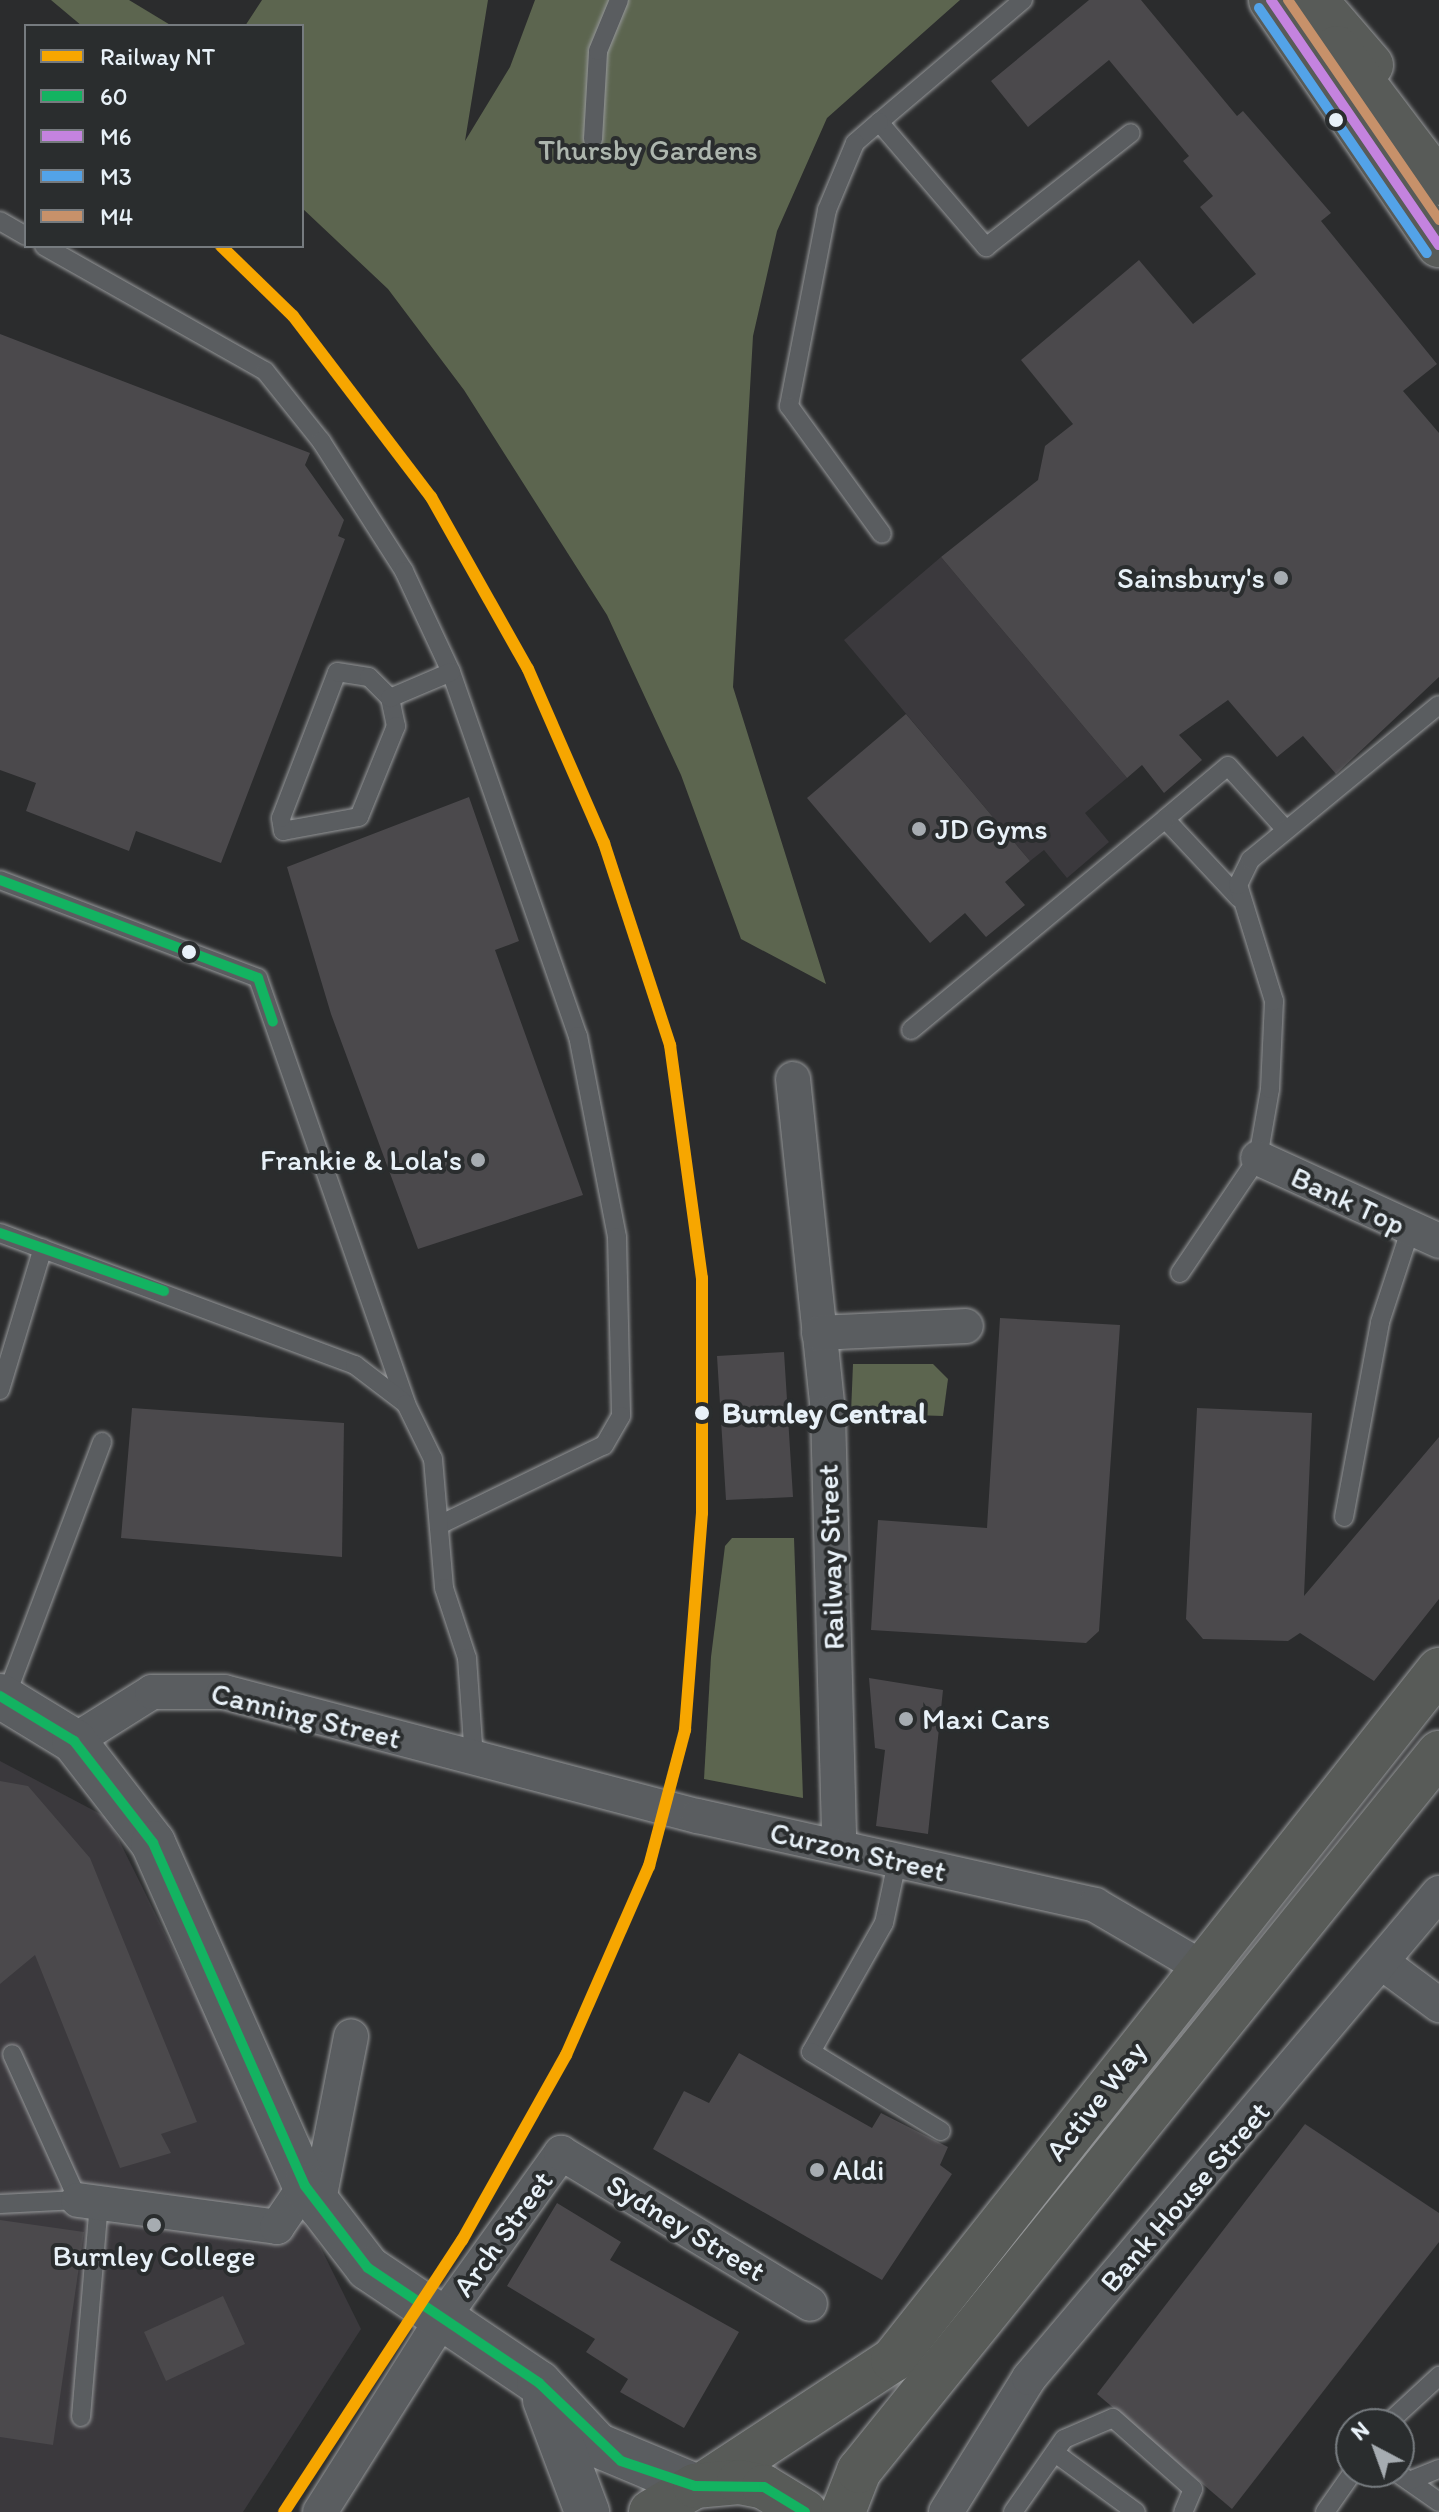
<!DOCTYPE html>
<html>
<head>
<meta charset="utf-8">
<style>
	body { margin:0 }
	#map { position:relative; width:1439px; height:2512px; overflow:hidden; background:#2b2c2d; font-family:Itim,sans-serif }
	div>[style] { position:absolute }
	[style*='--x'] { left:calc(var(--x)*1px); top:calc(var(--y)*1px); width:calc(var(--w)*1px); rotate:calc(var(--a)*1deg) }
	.built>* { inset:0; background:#3b393d }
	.green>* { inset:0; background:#5c654f }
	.building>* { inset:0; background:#4b494c }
	.roads { filter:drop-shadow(0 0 2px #96989a) drop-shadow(0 0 2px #96989a) }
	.lane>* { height:18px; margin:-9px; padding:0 9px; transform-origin:9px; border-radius:9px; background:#5a5d60 }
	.street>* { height:34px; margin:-17px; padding:0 17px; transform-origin:17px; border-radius:17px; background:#5a5d60 }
	.secondary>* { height:44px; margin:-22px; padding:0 22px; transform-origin:22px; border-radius:22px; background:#5a5d60 }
	.primary>* { height:44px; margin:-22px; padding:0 22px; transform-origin:22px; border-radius:22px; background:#585b58 }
	.bus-1>* { height:10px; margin:-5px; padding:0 5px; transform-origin:5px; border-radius:5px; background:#13b361 }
	.bus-2>* { height:10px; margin:-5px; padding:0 5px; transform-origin:5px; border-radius:5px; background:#c483df }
	.bus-3>* { height:10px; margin:-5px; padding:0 5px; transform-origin:5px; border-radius:5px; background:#53a3e8 }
	.bus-4>* { height:10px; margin:-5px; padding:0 5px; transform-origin:5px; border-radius:5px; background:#c7916a }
	.rail-1>* { height:12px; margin:-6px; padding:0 6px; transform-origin:6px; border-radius:6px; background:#f7a600 }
	.dots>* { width:22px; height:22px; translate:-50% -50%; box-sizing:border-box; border:4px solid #2a2d2e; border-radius:50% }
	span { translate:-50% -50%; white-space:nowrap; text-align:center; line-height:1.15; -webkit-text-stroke:8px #2a2d2e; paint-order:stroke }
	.park-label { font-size:30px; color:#adb6ae }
	.poi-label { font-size:30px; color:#e8f1f8 }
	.right { translate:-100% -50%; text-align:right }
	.left { translate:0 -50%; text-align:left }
	.street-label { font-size:30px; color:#e8f1f8 }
	.stop-label { font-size:30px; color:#e8f1f8; font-weight:700 }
	.legend { position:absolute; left:24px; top:24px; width:280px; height:224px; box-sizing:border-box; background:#2a2d2e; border:2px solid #767b7f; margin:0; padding:10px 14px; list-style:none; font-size:24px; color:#e8f1f8 }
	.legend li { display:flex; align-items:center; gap:16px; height:40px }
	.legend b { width:40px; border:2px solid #767b7f }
	.north { position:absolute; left:1335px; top:2408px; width:80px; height:80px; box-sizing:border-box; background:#2a2d2e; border:2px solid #767b7f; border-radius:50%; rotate:319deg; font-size:22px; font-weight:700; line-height:32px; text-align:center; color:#e8f1f8 }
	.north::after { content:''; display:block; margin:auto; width:28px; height:36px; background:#a6acb1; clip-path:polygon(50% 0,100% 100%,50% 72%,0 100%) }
</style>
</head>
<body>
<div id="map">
	<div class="built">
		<div style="clip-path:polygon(941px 557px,1127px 778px,1085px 813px,1109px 842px,1067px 878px,1044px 850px,1030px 861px,844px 640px)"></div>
		<div style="clip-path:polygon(0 1761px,108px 1818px,361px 2329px,243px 2512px,0 2512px)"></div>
	</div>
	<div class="green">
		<div style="clip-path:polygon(51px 0,129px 0,172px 26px,82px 26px)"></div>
		<div style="clip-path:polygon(262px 0,488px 0,465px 141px,510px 67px,535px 0,960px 0,827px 118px,777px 231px,753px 336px,733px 687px,826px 984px,741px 939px,681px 775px,607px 615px,464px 390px,388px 289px,302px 208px,302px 26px,245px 26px)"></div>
		<div style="clip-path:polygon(853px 1364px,933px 1364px,948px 1379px,943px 1416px,851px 1413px)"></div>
		<div style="clip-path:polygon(732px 1538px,794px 1538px,803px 1798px,704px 1779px,711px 1657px,725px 1546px)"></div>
	</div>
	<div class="building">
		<div style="clip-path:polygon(1089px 0,1141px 0,1237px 116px,1243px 111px,1331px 213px,1321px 221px,1437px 364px,1403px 391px,1439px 433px,1439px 677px,1336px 774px,1303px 736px,1277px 757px,1228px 700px,1179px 735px,1202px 760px,1164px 793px,1142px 765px,1127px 778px,941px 557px,1038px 480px,1045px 446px,1073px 424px,1021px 360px,1139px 260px,1193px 324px,1256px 274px,1200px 207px,1213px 196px,1183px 161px,1189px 156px,1109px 60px,1028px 127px,991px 81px)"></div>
		<div style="clip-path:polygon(0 334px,310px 453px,305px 465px,344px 520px,338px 536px,345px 539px,221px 863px,136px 831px,129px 851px,26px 811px,36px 783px,0 770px)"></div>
		<div style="clip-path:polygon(906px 714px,1030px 861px,1005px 882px,1025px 905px,986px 937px,965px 913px,930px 943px,807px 798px)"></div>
		<div style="clip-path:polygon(469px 797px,519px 941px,495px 950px,583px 1195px,418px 1249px,331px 1014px,287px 867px)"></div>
		<div style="clip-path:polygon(1000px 1318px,1120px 1325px,1099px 1631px,1086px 1643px,871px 1630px,878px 1520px,987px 1528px)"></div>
		<div style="clip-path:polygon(784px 1352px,793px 1497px,726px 1500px,717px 1356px)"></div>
		<div style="clip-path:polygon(132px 1408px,344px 1423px,342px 1557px,121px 1538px)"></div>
		<div style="clip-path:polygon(1197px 1408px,1312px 1413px,1304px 1596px,1439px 1437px,1439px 1599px,1374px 1681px,1300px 1633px,1288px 1641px,1203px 1639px,1186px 1619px)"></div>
		<div style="clip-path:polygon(869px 1678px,943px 1690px,928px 1834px,876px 1826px,885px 1750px,875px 1748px)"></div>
		<div style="clip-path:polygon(0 1781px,28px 1786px,90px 1858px,197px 2122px,161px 2134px,171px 2153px,120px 2168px,35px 1955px,0 1984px)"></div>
		<div style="clip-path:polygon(739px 2053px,872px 2128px,881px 2113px,948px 2147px,940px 2165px,952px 2174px,882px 2280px,653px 2149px,684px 2091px,709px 2103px)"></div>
		<div style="clip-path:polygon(1305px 2124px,1439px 2213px,1439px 2242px,1232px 2509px,1097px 2394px)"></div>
		<div style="clip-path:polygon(557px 2203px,621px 2242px,610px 2260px,739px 2332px,684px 2428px,620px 2392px,628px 2379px,586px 2352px,595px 2339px,507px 2286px)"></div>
		<div style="clip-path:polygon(0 2220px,84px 2232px,53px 2445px,0 2437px)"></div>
		<div style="clip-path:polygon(223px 2296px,245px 2344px,166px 2381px,144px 2332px)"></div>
	</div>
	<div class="roads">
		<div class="lane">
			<div style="--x:1023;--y:0;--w:189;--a:139.7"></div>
			<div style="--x:879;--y:122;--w:165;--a:49.4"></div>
			<div style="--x:986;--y:247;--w:184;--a:-38.2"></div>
			<div style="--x:879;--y:122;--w:32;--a:139"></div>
			<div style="--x:855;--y:143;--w:73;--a:112.7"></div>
			<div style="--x:827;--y:210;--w:200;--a:101"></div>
			<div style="--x:789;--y:406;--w:158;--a:54"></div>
			<div style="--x:593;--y:139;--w:88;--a:-86.7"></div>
			<div style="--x:598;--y:51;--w:55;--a:-67.6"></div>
			<div style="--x:0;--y:221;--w:30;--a:30"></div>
			<div style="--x:44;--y:246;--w:254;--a:29.5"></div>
			<div style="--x:265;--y:371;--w:90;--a:51.3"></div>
			<div style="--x:321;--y:441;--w:154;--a:57.4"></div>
			<div style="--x:404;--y:571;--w:111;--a:65"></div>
			<div style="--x:451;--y:672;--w:386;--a:70.8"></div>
			<div style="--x:578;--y:1036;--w:205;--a:79"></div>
			<div style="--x:617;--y:1237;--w:179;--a:88.7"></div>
			<div style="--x:621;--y:1416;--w:34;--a:120"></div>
			<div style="--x:604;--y:1445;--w:183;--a:154.1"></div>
			<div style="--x:390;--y:698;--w:29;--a:78"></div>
			<div style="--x:396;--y:726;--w:98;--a:112.1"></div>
			<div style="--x:359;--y:817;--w:77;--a:169.6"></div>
			<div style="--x:283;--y:831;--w:13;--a:-99"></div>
			<div style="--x:281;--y:818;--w:156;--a:-69"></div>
			<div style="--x:337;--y:672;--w:32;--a:9"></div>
			<div style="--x:369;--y:677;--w:30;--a:45"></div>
			<div style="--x:390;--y:698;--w:66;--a:-23.1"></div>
			<div style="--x:0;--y:880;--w:276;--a:20.8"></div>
			<div style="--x:258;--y:978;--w:451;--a:70.8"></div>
			<div style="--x:1239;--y:898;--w:108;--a:-133.1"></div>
			<div style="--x:1165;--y:819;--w:82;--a:-40.1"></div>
			<div style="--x:1228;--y:766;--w:86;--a:47.8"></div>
			<div style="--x:911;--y:1030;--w:330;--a:-39.7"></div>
			<div style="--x:0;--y:1233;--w:379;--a:20.4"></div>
			<div style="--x:355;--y:1365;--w:64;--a:37.4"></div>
			<div style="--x:406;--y:1404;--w:61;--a:63.9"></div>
			<div style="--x:433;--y:1459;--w:129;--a:85.1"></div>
			<div style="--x:444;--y:1588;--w:74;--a:71.8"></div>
			<div style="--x:467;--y:1658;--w:100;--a:86"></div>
			<div style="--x:1180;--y:1273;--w:139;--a:-55.9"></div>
			<div style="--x:1258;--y:1158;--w:70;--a:-80.1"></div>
			<div style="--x:1270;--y:1089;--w:88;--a:-87.4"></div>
			<div style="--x:1274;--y:1001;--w:121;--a:-107.2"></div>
			<div style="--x:1238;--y:885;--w:28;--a:-64"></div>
			<div style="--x:1250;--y:860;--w:244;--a:-39.4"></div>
			<div style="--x:0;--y:1390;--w:148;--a:-73.2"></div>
			<div style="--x:1344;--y:1517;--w:198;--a:-79.5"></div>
			<div style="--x:1380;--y:1322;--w:96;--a:-71.8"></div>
			<div style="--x:5;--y:1699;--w:275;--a:-69.3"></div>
			<div style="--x:897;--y:1862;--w:62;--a:102"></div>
			<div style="--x:884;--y:1923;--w:148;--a:119.5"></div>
			<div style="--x:811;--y:2052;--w:152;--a:31.3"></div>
			<div style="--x:0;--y:2204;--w:78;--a:-2.9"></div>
			<div style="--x:78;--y:2200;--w:160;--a:-114.3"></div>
			<div style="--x:81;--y:2417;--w:215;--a:-85.2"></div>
			<div style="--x:1387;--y:2424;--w:71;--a:-42.7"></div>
			<div style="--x:1055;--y:2453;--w:100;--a:36.1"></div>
			<div style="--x:1396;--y:2472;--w:52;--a:34.9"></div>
			<div style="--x:1409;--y:2481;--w:32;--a:-22"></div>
			<div style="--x:1013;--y:2512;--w:89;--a:-55.1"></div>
			<div style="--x:1064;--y:2439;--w:53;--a:-23.2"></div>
			<div style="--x:1113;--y:2418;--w:107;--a:41.6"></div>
			<div style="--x:1193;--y:2489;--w:25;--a:113"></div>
			<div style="--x:1325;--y:2512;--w:49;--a:-55"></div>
		</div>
		<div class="street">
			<div style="--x:793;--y:1079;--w:336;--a:84"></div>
			<div style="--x:828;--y:1413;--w:432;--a:88.5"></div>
			<div style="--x:1258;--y:1158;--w:199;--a:24.6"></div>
			<div style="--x:819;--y:1333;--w:147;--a:-2.7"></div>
			<div style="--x:74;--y:1741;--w:92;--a:-32.1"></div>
			<div style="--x:152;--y:1692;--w:72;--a:0"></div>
			<div style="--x:224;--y:1692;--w:490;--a:14.7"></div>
			<div style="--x:698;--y:1816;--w:407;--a:12.6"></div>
			<div style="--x:1095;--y:1905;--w:123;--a:30.3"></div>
			<div style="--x:1384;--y:1964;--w:69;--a:36.7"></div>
			<div style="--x:78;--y:2200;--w:201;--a:7.7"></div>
			<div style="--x:277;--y:2227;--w:50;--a:-55.7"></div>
			<div style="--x:317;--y:2210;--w:177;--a:-78.9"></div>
			<div style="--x:320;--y:2512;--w:232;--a:-57.7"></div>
			<div style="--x:444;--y:2316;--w:201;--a:-54.3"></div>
			<div style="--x:561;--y:2153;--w:291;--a:31.2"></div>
			<div style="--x:946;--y:2512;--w:158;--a:-58.2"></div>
			<div style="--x:1029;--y:2378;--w:635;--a:-49.79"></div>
		</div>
		<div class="secondary">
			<div style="--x:0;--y:1696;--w:87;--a:31.3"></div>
			<div style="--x:74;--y:1741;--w:129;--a:52.2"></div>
			<div style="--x:153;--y:1843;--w:375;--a:66.1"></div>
			<div style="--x:305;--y:2186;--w:103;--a:52.5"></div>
			<div style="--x:368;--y:2268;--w:206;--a:33.9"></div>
			<div style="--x:539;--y:2383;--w:85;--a:46.9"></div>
			<div style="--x:597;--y:2445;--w:106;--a:22.7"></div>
			<div style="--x:545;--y:2400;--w:120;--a:69.4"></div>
		</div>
		<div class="primary">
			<div style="--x:1271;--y:0;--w:297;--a:55.6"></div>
			<div style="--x:1315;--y:0;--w:86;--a:49.3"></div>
			<div style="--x:1337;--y:48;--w:169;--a:52.9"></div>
			<div style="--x:707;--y:2482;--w:222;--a:-33.3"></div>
			<div style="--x:893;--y:2360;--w:880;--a:-51.65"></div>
			<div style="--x:651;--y:2512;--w:51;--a:-30.6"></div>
			<div style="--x:695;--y:2486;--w:44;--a:-5.2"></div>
			<div style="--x:739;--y:2482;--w:25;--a:11"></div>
			<div style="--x:764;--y:2487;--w:48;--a:31.4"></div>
			<div style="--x:843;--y:2512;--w:44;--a:-68.7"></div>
			<div style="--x:859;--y:2471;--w:923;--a:-51.07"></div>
		</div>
	</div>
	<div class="bus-1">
		<div style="--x:0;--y:880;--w:276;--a:20.8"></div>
		<div style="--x:258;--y:978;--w:46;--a:71.2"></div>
		<div style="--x:0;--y:1233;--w:174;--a:19.5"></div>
		<div style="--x:0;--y:1696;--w:87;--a:31.3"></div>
		<div style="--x:74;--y:1741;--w:129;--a:52.2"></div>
		<div style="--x:153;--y:1843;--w:375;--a:66.1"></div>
		<div style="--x:305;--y:2186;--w:103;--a:52.5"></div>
		<div style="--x:368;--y:2268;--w:206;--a:33.9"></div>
		<div style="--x:539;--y:2383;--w:113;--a:43.6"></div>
		<div style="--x:621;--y:2461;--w:78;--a:18.7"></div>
		<div style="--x:695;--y:2486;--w:69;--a:0.8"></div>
		<div style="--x:764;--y:2487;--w:48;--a:31.4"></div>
	</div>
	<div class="bus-2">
		<div style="--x:1271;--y:0;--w:297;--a:55.6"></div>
	</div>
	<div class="bus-3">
		<div style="--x:1259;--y:8;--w:297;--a:55.6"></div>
	</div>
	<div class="bus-4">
		<div style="--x:1288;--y:0;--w:267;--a:55.5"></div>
	</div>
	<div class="rail-1">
		<div style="--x:221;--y:246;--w:100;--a:44.2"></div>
		<div style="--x:293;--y:316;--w:228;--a:52.7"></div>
		<div style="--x:431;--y:497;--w:197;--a:60.6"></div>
		<div style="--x:528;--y:669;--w:190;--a:66.4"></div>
		<div style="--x:604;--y:843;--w:213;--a:71.9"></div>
		<div style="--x:670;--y:1045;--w:235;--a:82.2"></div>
		<div style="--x:702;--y:1278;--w:235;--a:90"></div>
		<div style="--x:702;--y:1513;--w:218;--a:94.5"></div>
		<div style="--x:685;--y:1730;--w:141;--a:104.8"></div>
		<div style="--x:649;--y:1866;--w:206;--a:113.7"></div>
		<div style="--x:566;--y:2055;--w:212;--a:119.3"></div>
		<div style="--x:462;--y:2240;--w:325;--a:123.2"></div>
	</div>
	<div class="dots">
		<div style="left:1336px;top:120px;background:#e8f1f8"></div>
		<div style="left:1281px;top:578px;background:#a6acb1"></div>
		<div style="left:919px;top:829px;background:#a6acb1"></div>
		<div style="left:189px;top:952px;background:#e8f1f8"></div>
		<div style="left:478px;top:1160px;background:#a6acb1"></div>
		<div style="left:702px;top:1413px;background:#e8f1f8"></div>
		<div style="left:906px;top:1719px;background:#a6acb1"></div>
		<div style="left:817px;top:2170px;background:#a6acb1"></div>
		<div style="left:154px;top:2225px;background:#a6acb1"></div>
	</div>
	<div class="park-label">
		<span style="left:648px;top:150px">Thursby Gardens</span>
	</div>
	<div class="poi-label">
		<span class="right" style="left:1265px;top:578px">Sainsbury's</span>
		<span class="left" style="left:935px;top:829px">JD Gyms</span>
		<span class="right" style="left:462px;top:1160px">Frankie &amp; Lola's</span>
		<span class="left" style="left:922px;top:1719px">Maxi Cars</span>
		<span class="left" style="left:833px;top:2170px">Aldi</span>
		<span style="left:154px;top:2256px">Burnley College</span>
	</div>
	<div class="street-label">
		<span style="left:1348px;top:1201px;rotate:25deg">Bank Top</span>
		<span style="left:831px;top:1557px;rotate:-92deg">Railway Street</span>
		<span style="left:306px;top:1716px;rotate:14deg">Canning Street</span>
		<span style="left:858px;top:1852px;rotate:13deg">Curzon Street</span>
		<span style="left:1096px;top:2101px;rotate:-52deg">Active Way</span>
		<span style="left:1185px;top:2197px;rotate:-49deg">Bank House Street</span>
		<span style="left:686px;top:2228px;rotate:31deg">Sydney Street</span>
		<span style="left:503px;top:2234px;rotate:-54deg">Arch Street</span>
	</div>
	<div class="stop-label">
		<span class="left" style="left:722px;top:1413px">Burnley Central</span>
	</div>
	<ul class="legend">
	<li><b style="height:10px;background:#f7a600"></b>Railway NT</li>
	<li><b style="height:10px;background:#13b361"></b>60</li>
	<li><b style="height:10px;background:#c483df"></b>M6</li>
	<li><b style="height:10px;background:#53a3e8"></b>M3</li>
	<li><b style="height:10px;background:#c7916a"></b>M4</li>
	</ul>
	<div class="north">N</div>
</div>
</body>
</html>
